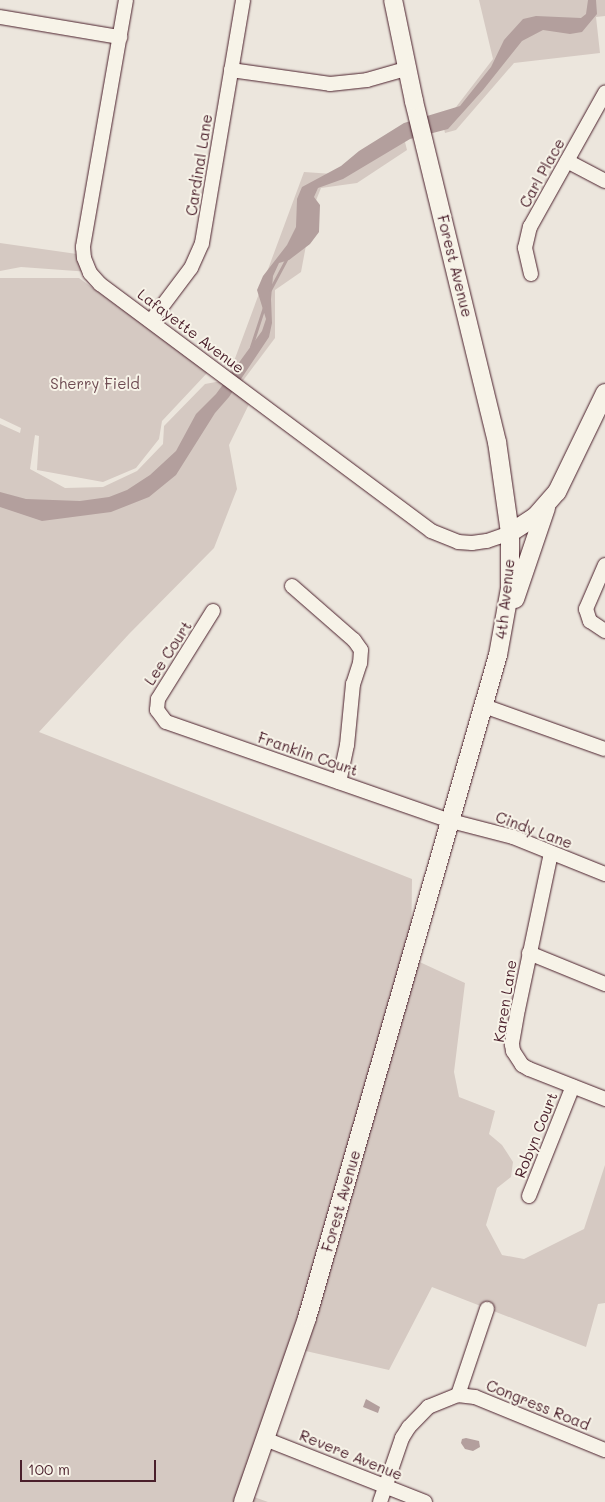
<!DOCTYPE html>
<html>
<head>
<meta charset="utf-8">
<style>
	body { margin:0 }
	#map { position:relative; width:605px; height:1502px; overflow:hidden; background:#ece6dd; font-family:Mali,sans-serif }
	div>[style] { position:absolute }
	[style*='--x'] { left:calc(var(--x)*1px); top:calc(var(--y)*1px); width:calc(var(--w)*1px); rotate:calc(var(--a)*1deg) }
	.green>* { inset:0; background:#d5c9c2 }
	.water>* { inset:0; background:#b39f9d }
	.stream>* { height:2.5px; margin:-1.25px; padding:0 1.25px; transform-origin:1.25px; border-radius:1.25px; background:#b39f9d }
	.roads { filter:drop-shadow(0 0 1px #4a1f2b) drop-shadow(0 0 1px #4a1f2b) }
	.minor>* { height:14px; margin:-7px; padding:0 7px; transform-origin:7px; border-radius:7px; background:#f7f3e8 }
	.major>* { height:18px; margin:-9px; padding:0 9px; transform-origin:9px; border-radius:9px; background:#f7f3e8 }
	span { translate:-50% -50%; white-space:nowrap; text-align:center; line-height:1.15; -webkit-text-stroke:4px #f7f3e8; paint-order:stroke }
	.street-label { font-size:15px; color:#4a1f2b }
	.park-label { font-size:15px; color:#6d4a51 }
	.scale { position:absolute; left:20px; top:1460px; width:136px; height:22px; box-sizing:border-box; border:2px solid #4a1f2b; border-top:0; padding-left:6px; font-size:15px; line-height:18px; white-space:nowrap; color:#4a1f2b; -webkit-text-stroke:4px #f7f3e8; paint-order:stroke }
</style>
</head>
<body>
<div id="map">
	<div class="green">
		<div style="clip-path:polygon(479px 0,605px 0,605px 16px,596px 17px,600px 53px,514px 63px,456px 130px,445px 133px,442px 121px,446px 120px,493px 59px)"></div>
		<div style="clip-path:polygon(404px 138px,407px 150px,357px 183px,321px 188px,313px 208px,301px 272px,275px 290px,275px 338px,239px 386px,252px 398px,229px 445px,237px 489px,214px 548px,129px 634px,39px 732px,412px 879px,411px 958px,465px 983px,454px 1072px,459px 1097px,495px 1111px,489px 1134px,502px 1145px,513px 1162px,511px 1177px,497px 1188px,486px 1225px,502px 1255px,524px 1259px,584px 1229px,605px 1165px,605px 1303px,598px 1304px,586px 1347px,432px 1287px,389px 1370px,297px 1349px,246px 1494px,268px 1502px,0 1502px,0 424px,20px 433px,21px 428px,0 418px,0 278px,79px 278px,208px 372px,162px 421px,159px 439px,136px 468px,103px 482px,37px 470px,39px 436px,35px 435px,30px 469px,65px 488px,103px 487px,137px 471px,163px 444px,164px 426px,205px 384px,227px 380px,304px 172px,333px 174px)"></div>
		<div style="clip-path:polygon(0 243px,84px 255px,90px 272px,21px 267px,0 271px)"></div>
	</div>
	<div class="water">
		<div style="clip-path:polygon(588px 0,596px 0,597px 14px,582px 32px,570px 34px,543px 30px,522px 41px,483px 90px,448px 129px,410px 139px,343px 179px,318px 188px,314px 197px,320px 205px,319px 232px,310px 244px,289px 260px,279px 263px,273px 276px,271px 299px,272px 323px,269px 337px,229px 397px,215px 413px,176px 475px,149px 497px,111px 512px,42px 521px,0 507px,0 492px,26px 499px,80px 501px,109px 497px,127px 490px,150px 475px,176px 451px,196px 414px,216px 394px,262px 331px,266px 319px,257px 290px,263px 276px,287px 245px,296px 227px,297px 199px,302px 187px,341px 166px,359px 151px,404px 123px,460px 106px,491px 67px,504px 40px,523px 19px,536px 16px,581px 18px,586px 14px)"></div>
		<div style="clip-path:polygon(366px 1399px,380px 1407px,378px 1413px,363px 1407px)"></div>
		<div style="clip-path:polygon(466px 1438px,479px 1441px,480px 1447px,473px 1451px,465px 1449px,461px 1443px,462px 1439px)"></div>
	</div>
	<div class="stream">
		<div style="--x:270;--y:290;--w:34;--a:-62"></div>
		<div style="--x:251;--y:347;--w:42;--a:-72"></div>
	</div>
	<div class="roads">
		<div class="minor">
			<div style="--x:126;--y:0;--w:251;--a:99.9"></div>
			<div style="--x:83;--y:247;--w:11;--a:85"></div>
			<div style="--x:84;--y:258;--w:16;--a:68"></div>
			<div style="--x:90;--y:273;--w:15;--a:48"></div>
			<div style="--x:100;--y:284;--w:413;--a:36.7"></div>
			<div style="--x:431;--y:531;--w:29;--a:22"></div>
			<div style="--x:458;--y:542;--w:14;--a:4"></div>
			<div style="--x:472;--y:543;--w:15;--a:-8"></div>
			<div style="--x:487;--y:541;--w:24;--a:-19"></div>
			<div style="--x:0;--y:17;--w:122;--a:9.5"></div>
			<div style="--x:231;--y:70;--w:100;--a:8"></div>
			<div style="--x:330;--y:84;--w:37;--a:-6"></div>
			<div style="--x:367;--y:80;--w:41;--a:-15.8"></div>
			<div style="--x:567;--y:161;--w:43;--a:27.8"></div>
			<div style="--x:531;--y:274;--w:27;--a:-103"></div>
			<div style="--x:525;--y:248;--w:22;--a:-77"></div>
			<div style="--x:530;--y:227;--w:154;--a:-60.8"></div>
			<div style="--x:151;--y:321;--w:66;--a:-53"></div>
			<div style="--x:191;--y:268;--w:27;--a:-66"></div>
			<div style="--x:202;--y:243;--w:246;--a:-80.4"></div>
			<div style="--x:605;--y:565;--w:48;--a:113.4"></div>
			<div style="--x:586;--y:609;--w:13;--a:72"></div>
			<div style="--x:590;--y:621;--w:18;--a:34"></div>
			<div style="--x:292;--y:586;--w:82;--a:41.1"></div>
			<div style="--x:354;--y:640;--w:12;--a:55"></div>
			<div style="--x:361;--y:650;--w:13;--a:94"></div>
			<div style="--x:360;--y:663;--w:22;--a:108"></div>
			<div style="--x:353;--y:684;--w:61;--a:95.6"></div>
			<div style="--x:347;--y:745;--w:38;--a:102"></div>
			<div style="--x:213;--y:611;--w:104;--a:122"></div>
			<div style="--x:158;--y:699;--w:11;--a:95"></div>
			<div style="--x:157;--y:710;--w:15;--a:53"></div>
			<div style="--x:166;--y:722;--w:302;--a:19.2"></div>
			<div style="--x:451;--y:821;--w:64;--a:14.5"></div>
			<div style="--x:513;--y:837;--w:99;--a:21.9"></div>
			<div style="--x:484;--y:706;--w:128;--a:19.6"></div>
			<div style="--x:551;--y:853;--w:159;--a:101.9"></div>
			<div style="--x:518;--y:1009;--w:36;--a:100"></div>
			<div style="--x:512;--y:1044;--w:7;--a:82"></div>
			<div style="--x:513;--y:1051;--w:17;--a:57"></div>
			<div style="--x:522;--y:1065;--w:8;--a:30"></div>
			<div style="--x:529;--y:1069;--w:82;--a:21.5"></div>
			<div style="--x:529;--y:953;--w:82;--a:22.2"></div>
			<div style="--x:529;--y:1196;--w:118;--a:-68.2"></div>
			<div style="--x:458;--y:1395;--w:17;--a:7"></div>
			<div style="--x:475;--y:1397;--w:140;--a:22.2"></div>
			<div style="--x:265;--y:1439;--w:172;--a:21.5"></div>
			<div style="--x:380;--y:1502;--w:68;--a:-71"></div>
			<div style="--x:402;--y:1438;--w:13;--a:-58"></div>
			<div style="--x:409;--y:1427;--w:28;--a:-46"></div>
			<div style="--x:428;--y:1407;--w:32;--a:-22"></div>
			<div style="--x:458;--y:1395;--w:91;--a:-71.4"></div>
		</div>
		<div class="major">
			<div style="--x:510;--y:533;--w:30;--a:-33"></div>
			<div style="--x:535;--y:517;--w:33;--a:-49"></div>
			<div style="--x:557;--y:492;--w:110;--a:-64.1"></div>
			<div style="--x:515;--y:599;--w:96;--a:-71.2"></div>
			<div style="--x:243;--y:1502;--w:195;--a:-70.8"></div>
			<div style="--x:307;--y:1318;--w:690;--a:-73.93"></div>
			<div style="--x:498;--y:655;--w:68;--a:-79.8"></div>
			<div style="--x:510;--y:588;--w:55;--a:-90"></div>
			<div style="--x:510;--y:533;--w:92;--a:-98.1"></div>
			<div style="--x:497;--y:442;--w:351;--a:-103.7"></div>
			<div style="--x:414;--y:101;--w:103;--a:-101.7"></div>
		</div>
	</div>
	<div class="street-label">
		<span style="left:199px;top:165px;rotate:-81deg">Cardinal Lane</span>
		<span style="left:542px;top:173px;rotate:-61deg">Carl Place</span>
		<span style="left:455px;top:266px;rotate:76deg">Forest Avenue</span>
		<span style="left:191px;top:331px;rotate:37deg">Lafayette Avenue</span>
		<span style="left:505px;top:599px;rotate:-84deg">4th Avenue</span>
		<span style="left:168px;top:653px;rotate:-57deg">Lee Court</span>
		<span style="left:308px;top:754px;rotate:19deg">Franklin Court</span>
		<span style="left:534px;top:830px;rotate:20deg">Cindy Lane</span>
		<span style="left:505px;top:1001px;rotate:-81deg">Karen Lane</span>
		<span style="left:536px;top:1135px;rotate:-68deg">Robyn Court</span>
		<span style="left:341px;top:1201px;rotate:-74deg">Forest Avenue</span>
		<span style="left:538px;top:1405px;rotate:22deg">Congress Road</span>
		<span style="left:351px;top:1455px;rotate:22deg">Revere Avenue</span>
	</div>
	<div class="park-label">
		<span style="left:95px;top:384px">Sherry Field</span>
	</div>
	<div class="scale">100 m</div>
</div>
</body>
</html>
